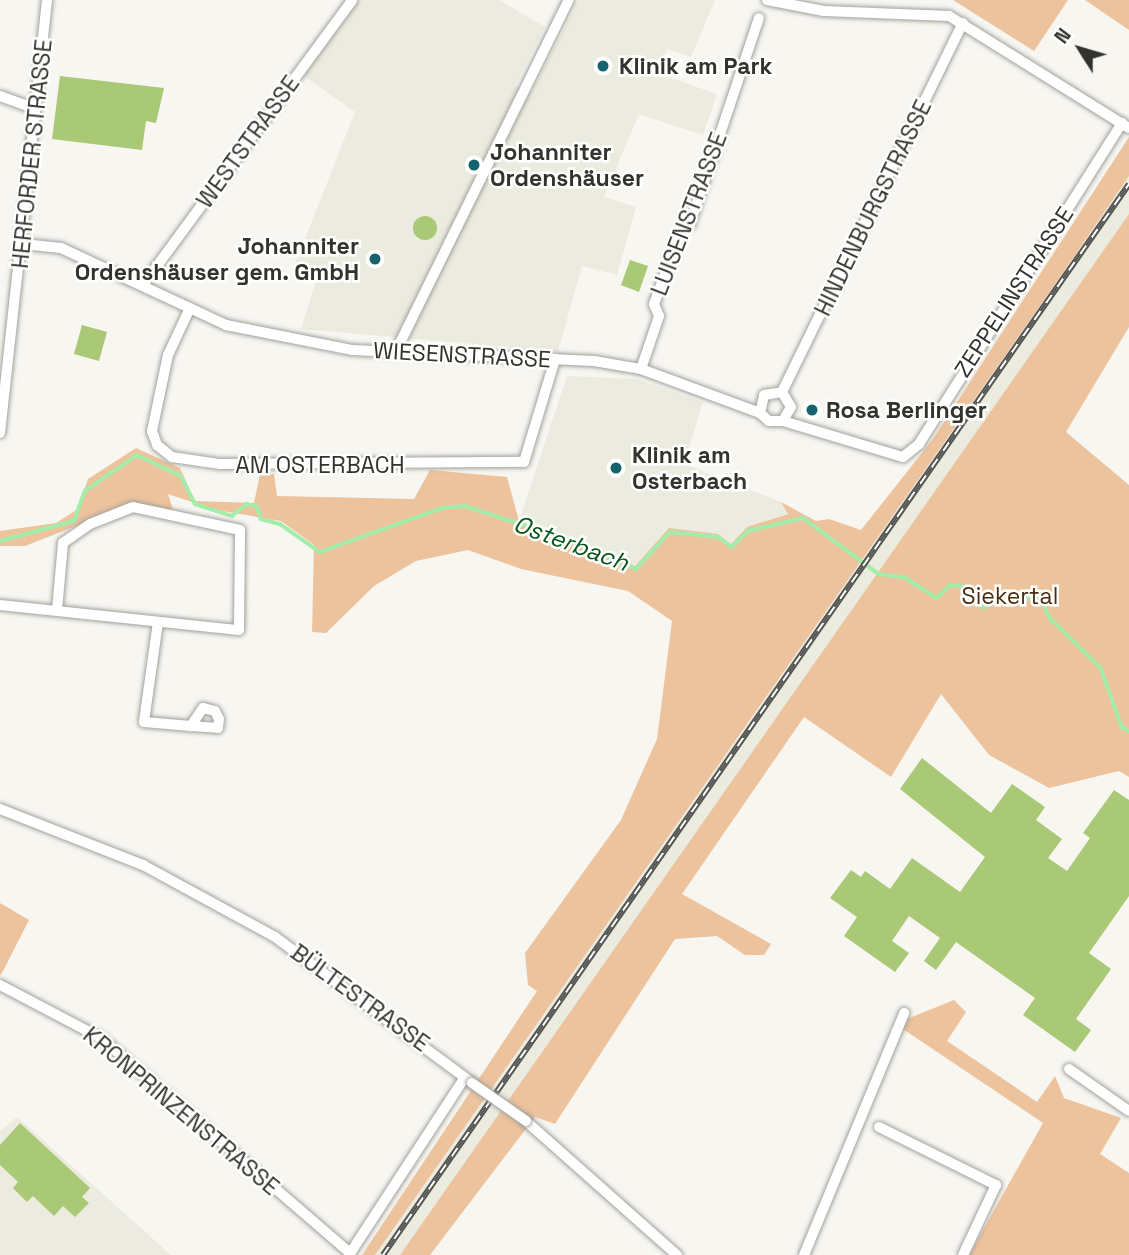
<!DOCTYPE html>
<html>
<head>
<meta charset="utf-8">
<style>
	body { margin:0 }
	#map { position:relative; width:1129px; height:1255px; overflow:hidden; background:#f7f6f1; font-family:"Space Grotesk",sans-serif }
	div>[style] { position:absolute }
	[style*='--x'] { left:calc(var(--x)*1px); top:calc(var(--y)*1px); width:calc(var(--w)*1px); rotate:calc(var(--a)*1deg) }
	.built>* { inset:0; background:#ecebdf }
	.green>* { inset:0; background:#ecc39c }
	.stream>* { height:3.5px; margin:-1.75px; padding:0 1.75px; transform-origin:1.75px; border-radius:1.75px; background:#a4ecaa }
	.building>* { inset:0; background:#a9c976 }
	.round { border-radius:50% }
	.roads { filter:drop-shadow(0 0 2px #a2a29e) drop-shadow(0 0 2px #a2a29e) }
	.street>* { height:10px; margin:-5px; padding:0 5px; transform-origin:5px; border-radius:5px; background:#fff }
	.rail>* { height:6px; margin-top:-3px; transform-origin:0; background:repeating-linear-gradient(90deg,#fffffe 0 10px,#545452 0 20px); box-sizing:border-box; border-block:2px solid #545452 }
	.bridges { filter:drop-shadow(0 0 2px #a2a29e) drop-shadow(0 0 2px #a2a29e) }
	.street-bridge>* { height:10px; margin:-5px; padding:0 5px; transform-origin:5px; border-radius:5px; background:#fff }
	.dots>* { width:19px; height:19px; translate:-50% -50%; box-sizing:border-box; border:4px solid #fffffe; border-radius:50% }
	span { translate:-50% -50%; white-space:nowrap; text-align:center; line-height:1.15; -webkit-text-stroke:5px #fffffe; paint-order:stroke }
	.poi-label { font-size:23px; color:#323230; font-weight:700 }
	.left { translate:0 -50%; text-align:left }
	.right { translate:-100% -50%; text-align:right }
	.street-label { font-size:23px; color:#323230 }
	.park-label { font-size:23px; color:#482d10 }
	.water-label { font-size:24px; color:#05561b; font-style:italic }
	.north { position:absolute; left:1045px; top:14px; width:70px; height:70px; -webkit-text-stroke:5px #fffffe; paint-order:stroke; rotate:307deg; font-size:19px; font-weight:700; line-height:28px; text-align:center; color:#323230 }
	.north::after { content:''; display:block; margin:auto; width:24px; height:32px; background:#323230; clip-path:polygon(50% 0,100% 100%,50% 72%,0 100%) }
</style>
</head>
<body>
<div id="map">
	<div class="built">
		<div style="clip-path:polygon(358px 0,499px 0,545px 27px,515px 86px,531px 93px,579px 0,715px 0,691px 57px,667px 49px,657px 73px,717px 94px,703px 135px,639px 114px,604px 197px,636px 207px,617px 275px,582px 266px,558px 351px,301px 329px,318px 275px,294px 267px,355px 112px,304px 76px)"></div>
		<div style="clip-path:polygon(1129px 176px,1129px 214px,900px 545px,400px 1255px,375px 1255px)"></div>
		<div style="clip-path:polygon(567px 376px,636px 379px,703px 402px,684px 464px,781px 502px,789px 513px,747px 527px,731px 544px,718px 534px,668px 529px,635px 567px,519px 521px)"></div>
		<div style="clip-path:polygon(17px 1117px,171px 1255px,0 1255px,0 1131px)"></div>
	</div>
	<div class="green">
		<div style="clip-path:polygon(953px 0,1068px 0,1034px 51px)"></div>
		<div style="clip-path:polygon(1085px 0,1129px 0,1129px 30px)"></div>
		<div style="clip-path:polygon(1129px 137px,1129px 176px,1060px 277px,375px 1255px,362px 1255px,537px 991px,528px 985px,525px 953px,621px 820px,657px 739px,672px 621px,628px 591px,521px 569px,468px 550px,416px 561px,374px 586px,326px 633px,312px 632px,314px 545px,281px 521px,216px 510px,168px 494px,173px 510px,135px 503px,25px 546px,0 546px,0 531px,56px 523px,78px 509px,88px 479px,136px 448px,180px 468px,195px 501px,254px 503px,260px 474px,274px 474px,277px 496px,414px 499px,430px 470px,507px 477px,519px 521px,635px 566px,669px 528px,718px 534px,731px 544px,747px 527px,788px 514px,781px 502px,816px 521px,829px 519px,861px 530px,933px 439px)"></div>
		<div style="clip-path:polygon(1129px 214px,1129px 327px,1066px 432px,1129px 485px,1129px 777px,1119px 771px,1049px 788px,989px 755px,941px 694px,891px 777px,804px 717px,682px 894px,771px 944px,764px 955px,745px 955px,717px 936px,675px 939px,555px 1124px,535px 1117px,430px 1255px,400px 1255px)"></div>
		<div style="clip-path:polygon(0 903px,29px 920px,1px 975px,0 974px)"></div>
		<div style="clip-path:polygon(954px 1000px,966px 1012px,947px 1041px,1037px 1102px,1055px 1076px,1064px 1098px,1121px 1118px,1100px 1154px,1129px 1173px,1129px 1255px,969px 1255px,1043px 1123px,900px 1027px,902px 1021px)"></div>
	</div>
	<div class="stream">
		<div style="--x:0;--y:541;--w:77;--a:-15.1"></div>
		<div style="--x:74;--y:521;--w:32;--a:-70"></div>
		<div style="--x:85;--y:491;--w:63;--a:-34.7"></div>
		<div style="--x:137;--y:455;--w:49;--a:25.5"></div>
		<div style="--x:181;--y:476;--w:31;--a:63"></div>
		<div style="--x:195;--y:504;--w:39;--a:18"></div>
		<div style="--x:232;--y:516;--w:19;--a:-39"></div>
		<div style="--x:247;--y:504;--w:11;--a:15"></div>
		<div style="--x:258;--y:507;--w:12;--a:76"></div>
		<div style="--x:261;--y:519;--w:20;--a:15"></div>
		<div style="--x:280;--y:524;--w:49;--a:35"></div>
		<div style="--x:320;--y:552;--w:130;--a:-19.8"></div>
		<div style="--x:442;--y:508;--w:23;--a:-5"></div>
		<div style="--x:465;--y:506;--w:100;--a:18.1"></div>
		<div style="--x:560;--y:537;--w:82;--a:22.8"></div>
		<div style="--x:636;--y:569;--w:50;--a:-47.4"></div>
		<div style="--x:670;--y:532;--w:48;--a:5.9"></div>
		<div style="--x:718;--y:537;--w:17;--a:36"></div>
		<div style="--x:732;--y:547;--w:23;--a:-45"></div>
		<div style="--x:748;--y:531;--w:57;--a:-13.3"></div>
		<div style="--x:803;--y:518;--w:94;--a:36.4"></div>
		<div style="--x:879;--y:574;--w:27;--a:8"></div>
		<div style="--x:906;--y:578;--w:37;--a:33"></div>
		<div style="--x:937;--y:598;--w:18;--a:-45"></div>
		<div style="--x:950;--y:585;--w:20;--a:6"></div>
		<div style="--x:970;--y:587;--w:25;--a:56"></div>
		<div style="--x:984;--y:608;--w:32;--a:-30"></div>
		<div style="--x:1012;--y:592;--w:33;--a:20"></div>
		<div style="--x:1043;--y:603;--w:17;--a:65"></div>
		<div style="--x:1050;--y:618;--w:71;--a:44.4"></div>
		<div style="--x:1101;--y:668;--w:63;--a:70.4"></div>
		<div style="--x:1122;--y:727;--w:8;--a:30"></div>
	</div>
	<div class="building">
		<div style="clip-path:polygon(60px 76px,164px 88px,156px 123px,146px 121px,142px 150px,52px 139px)"></div>
		<div class="round" style="left:413px;top:216px;width:24px;height:24px"></div>
		<div style="clip-path:polygon(630px 260px,648px 266px,639px 292px,621px 285px)"></div>
		<div style="clip-path:polygon(82px 325px,107px 332px,99px 361px,74px 354px)"></div>
		<div style="clip-path:polygon(922px 758px,991px 813px,1012px 784px,1045px 807px,1036px 820px,1062px 839px,1048px 858px,1067px 871px,1090px 838px,1083px 833px,1114px 790px,1129px 800px,1129px 896px,1089px 953px,1111px 969px,1076px 1019px,1091px 1030px,1075px 1052px,1023px 1015px,1035px 998px,956px 942px,936px 970px,924px 961px,940px 938px,909px 916px,892px 941px,909px 953px,895px 972px,844px 936px,857px 917px,830px 898px,851px 870px,861px 877px,865px 871px,890px 889px,912px 858px,960px 892px,985px 857px,900px 789px)"></div>
		<div style="clip-path:polygon(20px 1123px,90px 1188px,82px 1197px,89px 1203px,75px 1217px,63px 1206px,54px 1216px,33px 1196px,27px 1202px,13px 1188px,18px 1182px,0 1165px,0 1145px)"></div>
	</div>
	<div class="roads">
		<div class="street">
			<div style="--x:767;--y:0;--w:58;--a:10.9"></div>
			<div style="--x:824;--y:11;--w:125;--a:2.3"></div>
			<div style="--x:949;--y:16;--w:212;--a:31.9"></div>
			<div style="--x:0;--y:96;--w:38;--a:20"></div>
			<div style="--x:23;--y:244;--w:38;--a:6"></div>
			<div style="--x:61;--y:248;--w:182;--a:25"></div>
			<div style="--x:226;--y:325;--w:128;--a:11.2"></div>
			<div style="--x:352;--y:350;--w:242;--a:2.6"></div>
			<div style="--x:594;--y:361;--w:48;--a:9.7"></div>
			<div style="--x:641;--y:369;--w:127;--a:20.3"></div>
			<div style="--x:760;--y:413;--w:12;--a:42"></div>
			<div style="--x:769;--y:421;--w:14;--a:0"></div>
			<div style="--x:783;--y:421;--w:125;--a:16.7"></div>
			<div style="--x:903;--y:457;--w:21;--a:-39"></div>
			<div style="--x:919;--y:444;--w:380;--a:-57.7"></div>
			<div style="--x:143;--y:285;--w:353;--a:-53.7"></div>
			<div style="--x:190;--y:308;--w:52;--a:115.1"></div>
			<div style="--x:168;--y:355;--w:78;--a:101.9"></div>
			<div style="--x:152;--y:431;--w:15;--a:70"></div>
			<div style="--x:157;--y:445;--w:19;--a:39"></div>
			<div style="--x:172;--y:457;--w:49;--a:8.3"></div>
			<div style="--x:220;--y:464;--w:304;--a:-0.4"></div>
			<div style="--x:524;--y:462;--w:108;--a:-73.2"></div>
			<div style="--x:395;--y:353;--w:394;--a:-63.8"></div>
			<div style="--x:641;--y:369;--w:56;--a:-71.2"></div>
			<div style="--x:659;--y:316;--w:13;--a:-113"></div>
			<div style="--x:654;--y:304;--w:81;--a:-69.8"></div>
			<div style="--x:682;--y:228;--w:9;--a:-27"></div>
			<div style="--x:690;--y:224;--w:217;--a:-71.5"></div>
			<div style="--x:782;--y:392;--w:411;--a:-63.9"></div>
			<div style="--x:760;--y:413;--w:18;--a:-77"></div>
			<div style="--x:764;--y:395;--w:18;--a:-9"></div>
			<div style="--x:782;--y:392;--w:17;--a:59"></div>
			<div style="--x:791;--y:407;--w:16;--a:120"></div>
			<div style="--x:0;--y:433;--w:436;--a:-83.8"></div>
			<div style="--x:0;--y:605;--w:240;--a:6"></div>
			<div style="--x:239;--y:630;--w:100;--a:-89.4"></div>
			<div style="--x:240;--y:530;--w:109;--a:-167.9"></div>
			<div style="--x:133;--y:507;--w:46;--a:158.4"></div>
			<div style="--x:90;--y:524;--w:33;--a:145"></div>
			<div style="--x:63;--y:543;--w:67;--a:95.1"></div>
			<div style="--x:158;--y:622;--w:101;--a:98"></div>
			<div style="--x:144;--y:722;--w:47;--a:4.9"></div>
			<div style="--x:191;--y:726;--w:27;--a:4"></div>
			<div style="--x:218;--y:728;--w:9;--a:-84"></div>
			<div style="--x:219;--y:719;--w:9;--a:-117"></div>
			<div style="--x:215;--y:711;--w:12;--a:-166"></div>
			<div style="--x:203;--y:708;--w:22;--a:124"></div>
			<div style="--x:0;--y:809;--w:154;--a:21.4"></div>
			<div style="--x:143;--y:865;--w:150;--a:28.6"></div>
			<div style="--x:275;--y:937;--w:245;--a:36.5"></div>
			<div style="--x:0;--y:985;--w:114;--a:27.7"></div>
			<div style="--x:101;--y:1038;--w:329;--a:40.8"></div>
			<div style="--x:1069;--y:1069;--w:73;--a:35"></div>
			<div style="--x:526;--y:1121;--w:202;--a:41.6"></div>
			<div style="--x:879;--y:1127;--w:131;--a:26.4"></div>
			<div style="--x:996;--y:1185;--w:77;--a:115.2"></div>
			<div style="--x:349;--y:1255;--w:212;--a:-56.9"></div>
			<div style="--x:804;--y:1255;--w:262;--a:-67.5"></div>
		</div>
	</div>
	<div class="rail">
		<div style="--x:383;--y:1255;--w:1305;--a:-55.14"></div>
	</div>
	<div class="bridges">
		<div class="street-bridge">
			<div style="--x:472;--y:1083;--w:66;--a:35.1"></div>
		</div>
	</div>
	<div class="dots">
		<div style="left:603px;top:66px;background:#16636d"></div>
		<div style="left:474px;top:165px;background:#16636d"></div>
		<div style="left:375px;top:259px;background:#16636d"></div>
		<div style="left:812px;top:410px;background:#16636d"></div>
		<div style="left:616px;top:468px;background:#16636d"></div>
	</div>
	<div class="poi-label">
		<span class="left" style="left:619px;top:66px">Klinik am Park</span>
		<span class="left" style="left:490px;top:165px">Johanniter<br>Ordenshäuser</span>
		<span class="right" style="left:359px;top:259px">Johanniter<br>Ordenshäuser gem. GmbH</span>
		<span class="left" style="left:826px;top:410px">Rosa Berlinger</span>
		<span class="left" style="left:632px;top:468px">Klinik am<br>Osterbach</span>
	</div>
	<div class="street-label">
		<span style="left:248px;top:142px;rotate:-54deg">WESTSTRASSE</span>
		<span style="left:32px;top:154px;rotate:-84deg">HERFORDER STRASSE</span>
		<span style="left:873px;top:208px;rotate:-64deg">HINDENBURGSTRASSE</span>
		<span style="left:689px;top:214px;rotate:-69deg">LUISENSTRASSE</span>
		<span style="left:1014px;top:292px;rotate:-57deg">ZEPPELINSTRASSE</span>
		<span style="left:462px;top:355px;rotate:3deg">WIESENSTRASSE</span>
		<span style="left:320px;top:465px">AM OSTERBACH</span>
		<span style="left:360px;top:998px;rotate:36deg">BÜLTESTRASSE</span>
		<span style="left:181px;top:1111px;rotate:40deg">KRONPRINZENSTRASSE</span>
	</div>
	<div class="park-label">
		<span style="left:1010px;top:596px">Siekertal</span>
	</div>
	<div class="water-label">
		<span style="left:571px;top:543px;rotate:20deg">Osterbach</span>
	</div>
	<div class="north">N</div>
</div>
</body>
</html>
